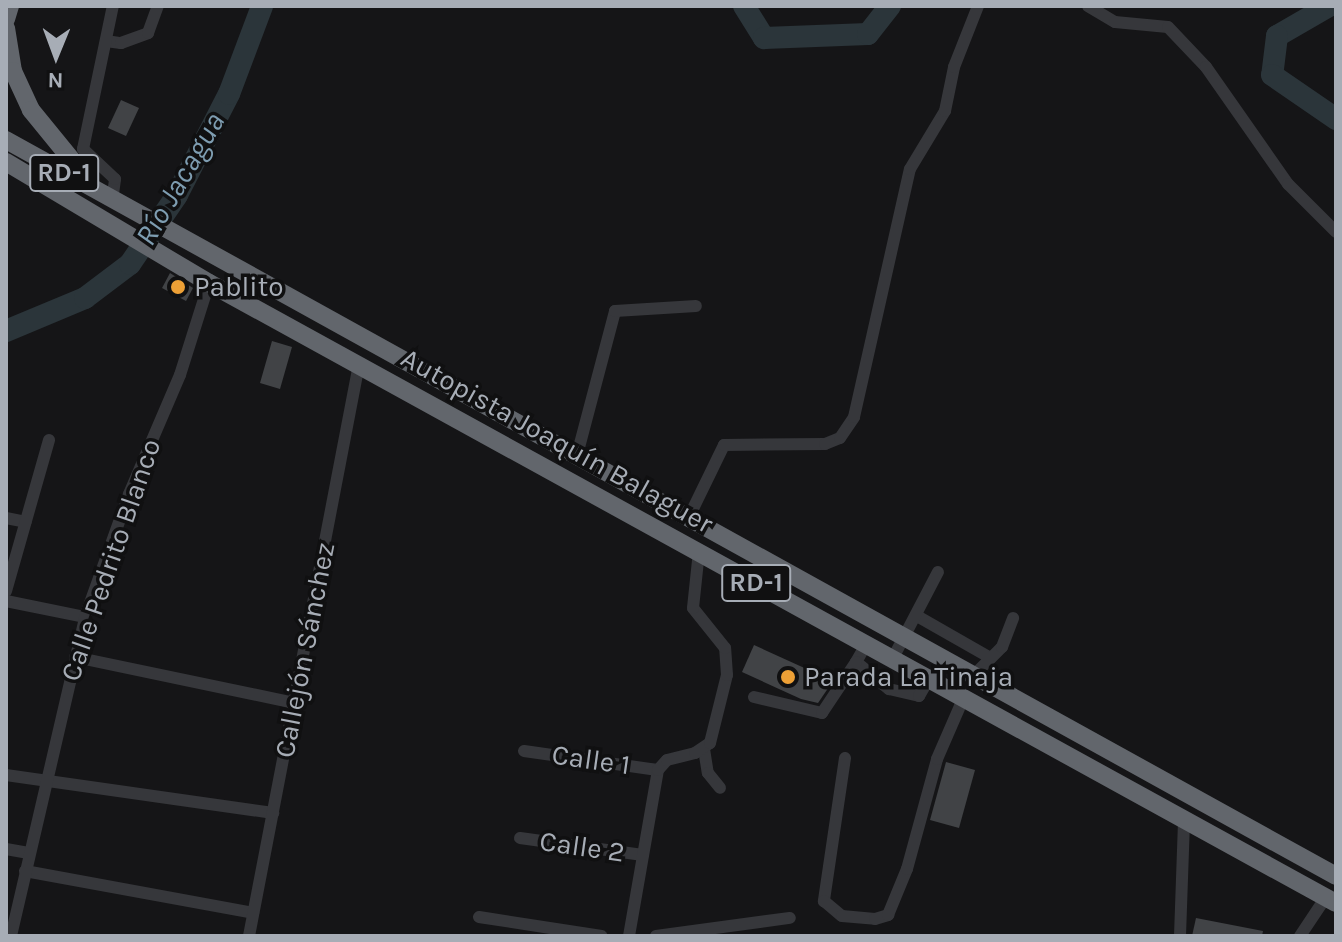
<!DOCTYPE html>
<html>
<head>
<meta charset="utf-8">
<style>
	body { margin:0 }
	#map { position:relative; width:1342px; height:942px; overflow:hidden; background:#151517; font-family:Karla,sans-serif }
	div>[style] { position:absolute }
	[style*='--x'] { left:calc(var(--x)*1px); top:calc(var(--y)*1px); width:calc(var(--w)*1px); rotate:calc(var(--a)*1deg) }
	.river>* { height:22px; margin:-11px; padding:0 11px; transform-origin:11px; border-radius:11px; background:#2b353a }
	.building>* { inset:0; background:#414346 }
	.minor>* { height:12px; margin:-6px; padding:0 6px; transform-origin:6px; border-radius:6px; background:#36373b }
	.highway>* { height:18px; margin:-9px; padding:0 9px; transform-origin:9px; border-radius:9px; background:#62666c }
	.dots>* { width:22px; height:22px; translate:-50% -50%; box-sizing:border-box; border:4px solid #101011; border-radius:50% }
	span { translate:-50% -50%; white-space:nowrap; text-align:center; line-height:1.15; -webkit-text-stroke:7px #101011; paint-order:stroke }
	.shield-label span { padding:2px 6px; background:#101011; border:2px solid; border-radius:6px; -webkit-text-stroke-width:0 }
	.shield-label { font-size:26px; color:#a7adb6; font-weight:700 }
	.poi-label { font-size:28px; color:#a7adb6 }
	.left { translate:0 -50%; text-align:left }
	.street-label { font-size:28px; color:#a7adb6 }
	.water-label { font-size:30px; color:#7e9db1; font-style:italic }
	.frame { position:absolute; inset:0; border:8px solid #a7adb6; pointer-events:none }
	.north { position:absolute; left:16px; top:16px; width:80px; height:80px; -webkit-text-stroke:6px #101011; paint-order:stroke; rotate:181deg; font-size:22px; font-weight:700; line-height:32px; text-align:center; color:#a7adb6 }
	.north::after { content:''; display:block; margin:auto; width:28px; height:36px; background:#a7adb6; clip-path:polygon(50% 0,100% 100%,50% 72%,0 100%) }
</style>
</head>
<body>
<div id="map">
	<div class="river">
		<div style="--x:744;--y:6;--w:38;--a:58"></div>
		<div style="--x:764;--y:38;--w:104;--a:-2.2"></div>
		<div style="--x:868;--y:34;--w:36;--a:-52"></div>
		<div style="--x:1329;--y:6;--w:60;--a:150"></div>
		<div style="--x:1277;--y:36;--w:39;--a:97"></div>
		<div style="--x:1272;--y:75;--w:78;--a:34.5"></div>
		<div style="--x:6;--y:331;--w:86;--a:-22.7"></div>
		<div style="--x:85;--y:298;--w:56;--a:-37.1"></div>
		<div style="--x:130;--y:264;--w:83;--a:-55.7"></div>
		<div style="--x:177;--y:195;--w:114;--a:-62.8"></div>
		<div style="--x:229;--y:94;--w:94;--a:-69.4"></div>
	</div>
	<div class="building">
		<div style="clip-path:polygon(121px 100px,139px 108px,126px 136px,108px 128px)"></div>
		<div style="clip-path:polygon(170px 273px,193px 288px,186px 301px,162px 288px)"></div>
		<div style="clip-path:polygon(272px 341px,292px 347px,280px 389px,260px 383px)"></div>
		<div style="clip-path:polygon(754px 645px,833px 681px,818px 703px,801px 699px,742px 672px)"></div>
		<div style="clip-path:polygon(946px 762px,975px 770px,959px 828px,930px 820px)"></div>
		<div style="clip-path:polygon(1196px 918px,1263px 931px,1262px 936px,1192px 936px)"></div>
	</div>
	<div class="minor">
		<div style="--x:1088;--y:6;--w:31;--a:31"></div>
		<div style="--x:1115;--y:22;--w:53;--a:5.4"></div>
		<div style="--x:1168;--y:27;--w:55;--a:46.5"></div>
		<div style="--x:1206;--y:67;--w:143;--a:55"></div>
		<div style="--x:1288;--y:184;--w:68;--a:45"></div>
		<div style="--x:106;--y:41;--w:15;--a:8"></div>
		<div style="--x:121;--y:43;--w:29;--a:-20"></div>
		<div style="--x:148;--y:33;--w:29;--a:-70"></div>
		<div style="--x:112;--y:201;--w:22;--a:-82"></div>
		<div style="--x:115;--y:179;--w:44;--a:-136.8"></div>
		<div style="--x:83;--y:149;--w:146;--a:-78.2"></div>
		<div style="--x:577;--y:455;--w:149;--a:-75.2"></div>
		<div style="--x:615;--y:311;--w:81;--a:-3.5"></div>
		<div style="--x:689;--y:517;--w:80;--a:-64.1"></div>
		<div style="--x:724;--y:445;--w:101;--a:-0.6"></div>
		<div style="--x:825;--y:444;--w:16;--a:-22"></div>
		<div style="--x:840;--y:438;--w:25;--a:-56"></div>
		<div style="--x:854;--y:417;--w:254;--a:-77.3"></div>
		<div style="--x:910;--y:169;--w:68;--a:-58.9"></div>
		<div style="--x:945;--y:111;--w:45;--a:-78.4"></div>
		<div style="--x:954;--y:67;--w:66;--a:-68.5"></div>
		<div style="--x:6;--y:518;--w:20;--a:11"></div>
		<div style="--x:6;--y:591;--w:157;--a:-74.1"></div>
		<div style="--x:6;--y:601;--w:81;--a:11.4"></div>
		<div style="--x:917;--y:616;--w:83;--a:29.7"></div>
		<div style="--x:867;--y:643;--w:22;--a:120"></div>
		<div style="--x:856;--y:662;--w:43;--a:39.3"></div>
		<div style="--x:889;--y:689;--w:31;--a:13"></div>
		<div style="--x:919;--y:696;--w:20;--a:-60"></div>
		<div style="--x:75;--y:657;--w:225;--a:11.8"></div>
		<div style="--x:893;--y:658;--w:97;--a:-62.4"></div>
		<div style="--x:975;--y:674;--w:38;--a:-45"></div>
		<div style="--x:1002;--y:647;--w:31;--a:-69"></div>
		<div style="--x:754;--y:697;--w:70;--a:13.2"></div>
		<div style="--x:822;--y:713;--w:61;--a:-56.3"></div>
		<div style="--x:704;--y:749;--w:24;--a:81"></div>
		<div style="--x:708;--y:773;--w:19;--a:51"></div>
		<div style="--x:524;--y:751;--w:135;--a:8.1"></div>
		<div style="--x:845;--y:758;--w:145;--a:98.4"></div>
		<div style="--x:824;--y:901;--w:23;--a:40"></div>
		<div style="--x:842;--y:916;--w:33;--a:5"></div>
		<div style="--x:875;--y:919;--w:14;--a:-17"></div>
		<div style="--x:888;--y:915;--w:50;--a:-67.6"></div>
		<div style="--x:907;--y:869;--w:114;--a:-74.7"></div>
		<div style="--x:937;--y:759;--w:68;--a:-66.5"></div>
		<div style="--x:6;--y:775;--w:270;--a:8.1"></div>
		<div style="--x:520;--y:838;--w:124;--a:7.9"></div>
		<div style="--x:6;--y:849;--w:23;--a:10"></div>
		<div style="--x:25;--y:871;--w:232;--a:10.4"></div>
		<div style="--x:479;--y:917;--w:124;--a:8.8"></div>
		<div style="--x:11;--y:936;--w:327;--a:-76.9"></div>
		<div style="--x:85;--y:617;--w:131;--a:-70.3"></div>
		<div style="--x:129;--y:494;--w:129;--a:-66.8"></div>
		<div style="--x:180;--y:375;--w:96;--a:-72.5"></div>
		<div style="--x:249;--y:936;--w:582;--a:-79.11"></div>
		<div style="--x:629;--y:936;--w:169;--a:-80.1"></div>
		<div style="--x:658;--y:770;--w:13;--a:-48"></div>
		<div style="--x:667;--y:760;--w:29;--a:-14"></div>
		<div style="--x:695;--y:753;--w:18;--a:-34"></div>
		<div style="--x:710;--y:743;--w:70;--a:-76"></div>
		<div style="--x:727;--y:675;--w:27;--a:-94"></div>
		<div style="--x:725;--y:648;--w:51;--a:-128.7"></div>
		<div style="--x:693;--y:608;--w:57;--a:-84"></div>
		<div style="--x:656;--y:936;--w:135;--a:-7.7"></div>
		<div style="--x:1180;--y:936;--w:117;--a:-88"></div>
		<div style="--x:1300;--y:936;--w:47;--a:-56.3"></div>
	</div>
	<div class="highway">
		<div style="--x:6;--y:19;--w:14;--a:-73"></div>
		<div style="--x:6;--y:28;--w:44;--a:80.8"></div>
		<div style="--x:13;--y:71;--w:43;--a:65.2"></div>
		<div style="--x:31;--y:110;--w:92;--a:50.8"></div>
		<div style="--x:6;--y:140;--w:1520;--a:28.96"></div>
		<div style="--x:6;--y:162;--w:236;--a:30.8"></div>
		<div style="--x:209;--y:283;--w:1286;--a:28.82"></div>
	</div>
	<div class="dots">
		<div style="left:178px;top:287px;background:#eda036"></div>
		<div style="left:788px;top:677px;background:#eda036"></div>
	</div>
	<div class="shield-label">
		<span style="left:64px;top:173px">RD-1</span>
		<span style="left:756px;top:583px">RD-1</span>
	</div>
	<div class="poi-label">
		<span class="left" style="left:194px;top:287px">Pablito</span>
		<span class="left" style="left:804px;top:677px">Parada La Tinaja</span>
	</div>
	<div class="street-label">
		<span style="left:557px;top:441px;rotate:29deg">Autopista Joaquín Balaguer</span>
		<span style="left:111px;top:560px;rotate:-71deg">Calle Pedrito Blanco</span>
		<span style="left:305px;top:650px;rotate:-79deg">Callejón Sánchez</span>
		<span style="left:591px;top:760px;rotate:8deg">Calle 1</span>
		<span style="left:582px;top:847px;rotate:8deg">Calle 2</span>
	</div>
	<div class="water-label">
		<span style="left:180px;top:179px;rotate:-60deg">Río Jacagua</span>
	</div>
	<div class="frame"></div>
	<div class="north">N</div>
</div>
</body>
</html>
